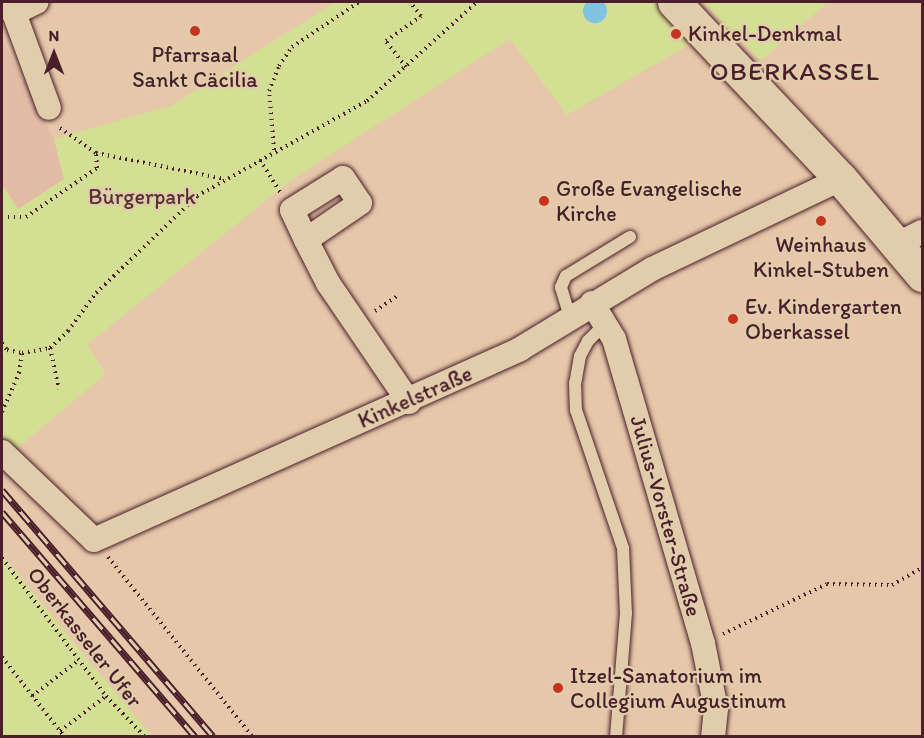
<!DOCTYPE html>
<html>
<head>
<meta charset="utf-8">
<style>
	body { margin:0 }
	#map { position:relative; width:924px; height:738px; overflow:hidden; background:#e6c7aa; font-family:Itim,sans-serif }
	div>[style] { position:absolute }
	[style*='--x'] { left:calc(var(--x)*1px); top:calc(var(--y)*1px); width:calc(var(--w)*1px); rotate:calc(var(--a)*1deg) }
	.built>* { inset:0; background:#e3bca5 }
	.green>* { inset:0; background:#d3df92 }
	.water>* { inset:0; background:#81c3e2 }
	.round { border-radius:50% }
	.path>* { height:4px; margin-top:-2px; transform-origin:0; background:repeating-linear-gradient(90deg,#4a1f2b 0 1.5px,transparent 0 6px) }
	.roads { filter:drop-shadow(0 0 2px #4a1f2b) drop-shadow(0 0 2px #4a1f2b) }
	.service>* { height:12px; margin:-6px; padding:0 6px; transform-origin:6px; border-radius:6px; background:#e1cdab }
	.minor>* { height:24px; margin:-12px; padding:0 12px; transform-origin:12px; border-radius:12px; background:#e1cdab }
	.secondary>* { height:33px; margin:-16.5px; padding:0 16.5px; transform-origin:16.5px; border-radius:16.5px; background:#e1cdab }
	.rail>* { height:7px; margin-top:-3.5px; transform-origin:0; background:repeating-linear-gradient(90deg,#e1cdab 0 14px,#4a1f2b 0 28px); box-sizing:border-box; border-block:2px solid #4a1f2b }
	.dots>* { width:16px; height:16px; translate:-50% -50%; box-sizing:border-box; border:3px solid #e1cdab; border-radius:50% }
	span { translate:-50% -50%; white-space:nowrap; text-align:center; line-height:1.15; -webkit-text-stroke:4.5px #e1cdab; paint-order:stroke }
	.poi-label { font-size:22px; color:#4a1f2b }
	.left { translate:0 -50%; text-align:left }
	.park-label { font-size:22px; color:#583235 }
	.street-label { font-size:22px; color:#4a1f2b }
	.quarter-label { font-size:26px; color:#4a1f2b; letter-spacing:1.5px }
	.frame { position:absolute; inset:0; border:3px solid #4a1f2b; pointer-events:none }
	.north { position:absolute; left:24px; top:24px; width:60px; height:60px; -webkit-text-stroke:4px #e1cdab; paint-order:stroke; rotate:0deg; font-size:16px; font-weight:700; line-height:24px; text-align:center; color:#4a1f2b }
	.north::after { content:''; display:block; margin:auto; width:21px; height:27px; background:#4a1f2b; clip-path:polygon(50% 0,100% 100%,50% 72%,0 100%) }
</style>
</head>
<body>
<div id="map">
	<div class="built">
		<div style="clip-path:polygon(2px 40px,54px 139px,64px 179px,18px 210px,2px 184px)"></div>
	</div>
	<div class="green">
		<div style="clip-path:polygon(335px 2px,657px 2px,694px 42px,567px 115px,510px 39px,290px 181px,87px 345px,106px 374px,13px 452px,2px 439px,2px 185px,18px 209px,64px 179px,54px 139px,173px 105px)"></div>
		<div style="clip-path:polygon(703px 2px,828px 2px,761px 61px)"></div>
		<div style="clip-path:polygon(2px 554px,78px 648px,152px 736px,2px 736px)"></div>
	</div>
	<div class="water">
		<div class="round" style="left:583px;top:-1px;width:24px;height:24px"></div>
	</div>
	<div class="path">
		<div style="--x:406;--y:67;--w:33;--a:-128"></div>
		<div style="--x:386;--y:41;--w:43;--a:-35.5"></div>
		<div style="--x:421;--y:16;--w:18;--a:-128"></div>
		<div style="--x:60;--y:128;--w:44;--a:34.8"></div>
		<div style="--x:274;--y:150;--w:59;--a:-94.8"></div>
		<div style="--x:269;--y:91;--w:27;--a:-68"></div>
		<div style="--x:279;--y:66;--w:23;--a:-56"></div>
		<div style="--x:292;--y:47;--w:81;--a:-33.9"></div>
		<div style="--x:260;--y:160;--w:38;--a:58"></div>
		<div style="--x:2;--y:217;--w:24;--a:0"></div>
		<div style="--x:26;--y:217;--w:86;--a:-34.6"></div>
		<div style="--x:97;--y:168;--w:15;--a:-94"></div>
		<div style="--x:96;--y:153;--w:132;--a:11.4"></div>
		<div style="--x:375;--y:311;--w:27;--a:-34"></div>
		<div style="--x:2;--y:343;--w:9;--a:54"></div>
		<div style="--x:7;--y:350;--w:15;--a:11"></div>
		<div style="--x:22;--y:353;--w:28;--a:-10"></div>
		<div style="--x:50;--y:348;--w:25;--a:-43"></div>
		<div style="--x:68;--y:331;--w:47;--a:-53.6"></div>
		<div style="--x:96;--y:293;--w:140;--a:-43.8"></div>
		<div style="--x:197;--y:196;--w:195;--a:-29.2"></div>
		<div style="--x:367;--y:101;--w:148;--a:-42"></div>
		<div style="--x:50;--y:348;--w:42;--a:77.6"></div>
		<div style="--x:2;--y:412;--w:43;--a:-66.4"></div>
		<div style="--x:19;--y:373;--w:20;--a:-81"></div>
		<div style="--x:108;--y:557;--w:230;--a:51.2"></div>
		<div style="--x:2;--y:558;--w:173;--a:53"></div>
		<div style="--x:106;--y:696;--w:55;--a:46.5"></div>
		<div style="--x:723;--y:634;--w:115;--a:-25.7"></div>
		<div style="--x:827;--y:584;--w:65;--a:0.9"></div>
		<div style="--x:892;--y:585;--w:34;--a:-30"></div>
		<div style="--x:2;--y:657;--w:100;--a:51.9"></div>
		<div style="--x:32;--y:696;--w:59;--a:-37.5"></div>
		<div style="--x:60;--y:731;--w:58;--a:-37.3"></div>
	</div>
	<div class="roads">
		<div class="service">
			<div style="--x:570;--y:317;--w:31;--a:-107"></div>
			<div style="--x:561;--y:287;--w:12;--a:-66"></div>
			<div style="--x:566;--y:276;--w:75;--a:-31.4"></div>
			<div style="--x:605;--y:324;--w:24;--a:135"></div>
			<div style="--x:588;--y:341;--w:17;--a:118"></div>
			<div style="--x:580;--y:356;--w:27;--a:100"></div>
			<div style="--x:575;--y:383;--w:27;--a:88"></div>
			<div style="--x:576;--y:410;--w:146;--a:71.2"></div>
			<div style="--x:623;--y:548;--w:65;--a:87.4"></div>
			<div style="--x:626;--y:613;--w:123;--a:94.6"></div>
		</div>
		<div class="minor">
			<div style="--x:5;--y:2;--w:14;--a:51"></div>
			<div style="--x:14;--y:13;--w:101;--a:69.8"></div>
			<div style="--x:14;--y:13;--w:25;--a:-26"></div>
			<div style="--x:306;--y:240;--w:33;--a:-115"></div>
			<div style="--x:292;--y:210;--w:60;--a:-32.1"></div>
			<div style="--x:343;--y:178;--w:30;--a:56"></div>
			<div style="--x:360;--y:203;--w:65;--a:145.6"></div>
			<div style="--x:306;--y:240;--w:48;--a:62.9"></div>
			<div style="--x:328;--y:283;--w:144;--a:55.8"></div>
			<div style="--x:896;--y:245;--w:29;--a:-27"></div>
			<div style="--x:592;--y:303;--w:42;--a:58.6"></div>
			<div style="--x:614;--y:339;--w:317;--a:73.7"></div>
			<div style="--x:703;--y:643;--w:67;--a:78.9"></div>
			<div style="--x:716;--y:709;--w:27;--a:96"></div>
			<div style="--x:2;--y:452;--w:127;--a:43.7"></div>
			<div style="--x:94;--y:540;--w:467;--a:-24.1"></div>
			<div style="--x:520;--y:349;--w:154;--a:-31.2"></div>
			<div style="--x:652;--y:269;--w:209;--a:-25.5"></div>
		</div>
		<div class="secondary">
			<div style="--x:674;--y:2;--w:243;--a:46.7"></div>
			<div style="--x:841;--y:179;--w:126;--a:49.8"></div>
		</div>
	</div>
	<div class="rail">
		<div style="--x:2;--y:490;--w:324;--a:49.4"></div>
		<div style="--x:2;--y:512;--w:296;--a:49.3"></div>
	</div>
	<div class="dots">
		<div style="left:195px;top:31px;background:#c8321e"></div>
		<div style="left:676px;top:34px;background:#c8321e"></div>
		<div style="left:544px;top:201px;background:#c8321e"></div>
		<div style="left:821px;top:221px;background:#c8321e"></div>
		<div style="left:733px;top:319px;background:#c8321e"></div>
		<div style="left:558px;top:688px;background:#c8321e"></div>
	</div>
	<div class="poi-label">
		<span class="left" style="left:688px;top:34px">Kinkel-Denkmal</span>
		<span style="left:195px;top:67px">Pfarrsaal<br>Sankt Cäcilia</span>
		<span class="left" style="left:556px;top:201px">Große Evangelische<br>Kirche</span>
		<span style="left:821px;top:257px">Weinhaus<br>Kinkel-Stuben</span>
		<span class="left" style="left:745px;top:319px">Ev. Kindergarten<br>Oberkassel</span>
		<span class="left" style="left:570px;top:688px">Itzel-Sanatorium im<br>Collegium Augustinum</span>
	</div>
	<div class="park-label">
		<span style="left:142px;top:197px">Bürgerpark</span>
	</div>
	<div class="street-label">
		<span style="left:415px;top:397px;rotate:-24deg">Kinkelstraße</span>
		<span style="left:666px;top:516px;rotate:74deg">Julius-Vorster-Straße</span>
		<span style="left:85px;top:637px;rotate:52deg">Oberkasseler Ufer</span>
	</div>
	<div class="quarter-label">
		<span style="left:795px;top:72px">OBERKASSEL</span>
	</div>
	<div class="frame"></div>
	<div class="north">N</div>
</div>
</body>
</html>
